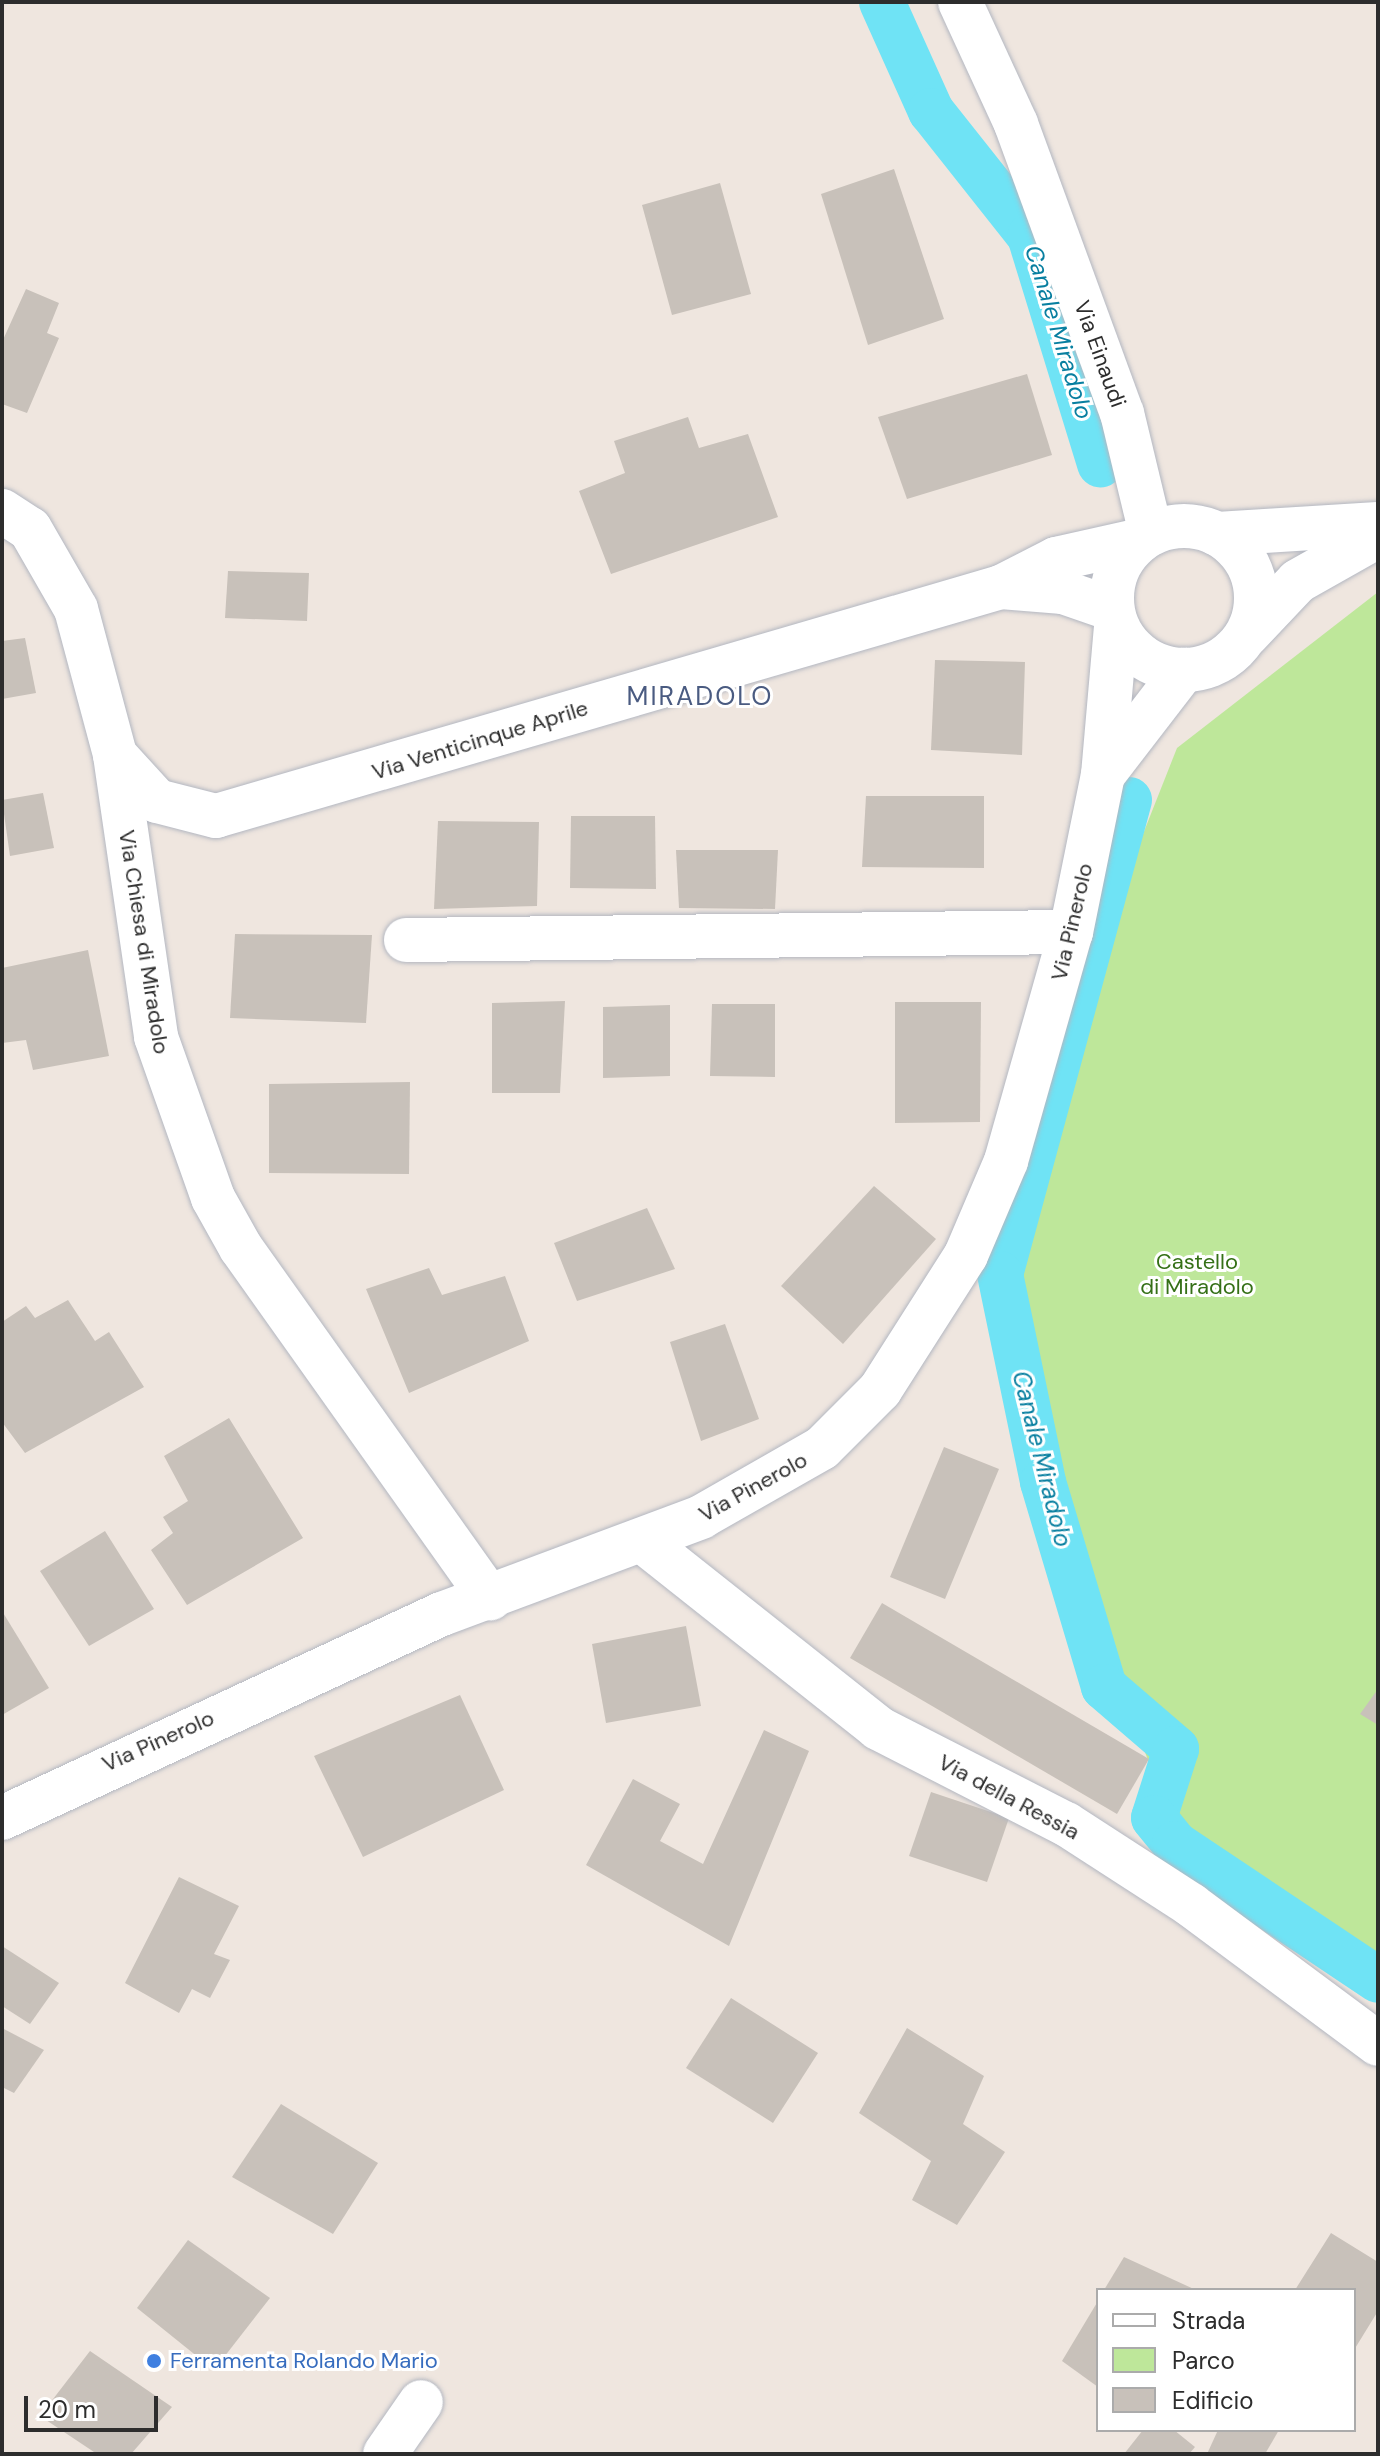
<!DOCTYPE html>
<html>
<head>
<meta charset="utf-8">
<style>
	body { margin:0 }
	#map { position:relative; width:1380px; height:2456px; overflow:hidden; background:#efe6df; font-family:"DM Sans",sans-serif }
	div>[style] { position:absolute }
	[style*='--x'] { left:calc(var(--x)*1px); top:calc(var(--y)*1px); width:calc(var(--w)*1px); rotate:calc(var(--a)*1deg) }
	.green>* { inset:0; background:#bee79a }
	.canal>* { height:46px; margin:-23px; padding:0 23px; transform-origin:23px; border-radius:23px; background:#6fe3f5 }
	.building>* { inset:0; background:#c8c1ba }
	.roads { filter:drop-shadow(0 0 2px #b3b7c1) drop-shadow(0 0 2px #b3b7c1) }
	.street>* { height:44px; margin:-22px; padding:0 22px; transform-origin:22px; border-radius:22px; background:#fff }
	.secondary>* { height:44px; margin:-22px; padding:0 22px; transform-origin:22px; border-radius:22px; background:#fff }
	.secondary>.ring { margin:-22px; padding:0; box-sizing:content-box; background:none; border:44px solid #fff; border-radius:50% }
	.dots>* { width:22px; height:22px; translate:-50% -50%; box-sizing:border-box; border:4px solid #fff; border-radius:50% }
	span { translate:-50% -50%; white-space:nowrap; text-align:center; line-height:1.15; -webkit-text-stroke:6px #fff; paint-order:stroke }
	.street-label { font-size:22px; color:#2d2d2d }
	.park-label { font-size:22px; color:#357017 }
	.shop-label { font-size:22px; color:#366cbe }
	.left { translate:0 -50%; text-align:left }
	.water-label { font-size:24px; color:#087fa0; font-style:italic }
	.quarter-label { font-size:26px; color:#4a5b81; letter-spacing:2px }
	.frame { position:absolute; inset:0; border:4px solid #2d2d2d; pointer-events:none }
	.legend { position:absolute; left:1096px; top:2288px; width:260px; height:144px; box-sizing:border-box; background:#fff; border:2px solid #ababab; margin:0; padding:10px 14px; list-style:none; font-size:24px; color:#2d2d2d }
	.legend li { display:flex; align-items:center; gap:16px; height:40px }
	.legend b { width:40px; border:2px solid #ababab }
	.scale { position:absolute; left:24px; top:2396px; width:134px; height:36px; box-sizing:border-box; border:4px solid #2d2d2d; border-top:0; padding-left:10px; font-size:24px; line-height:28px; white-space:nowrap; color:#2d2d2d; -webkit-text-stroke:6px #fff; paint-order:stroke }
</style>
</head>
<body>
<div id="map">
	<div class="green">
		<div style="clip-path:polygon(1378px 592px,1378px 1971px,1173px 1828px,1100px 1630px,1044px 1427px,1011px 1271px,1126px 877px,1177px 748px)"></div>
	</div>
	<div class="canal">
		<div style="--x:882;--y:2;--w:120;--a:65.8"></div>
		<div style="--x:931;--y:111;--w:159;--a:51.6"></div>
		<div style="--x:1030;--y:236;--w:239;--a:72.9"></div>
		<div style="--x:1129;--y:800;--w:491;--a:105.2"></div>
		<div style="--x:1000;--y:1274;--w:212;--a:78.3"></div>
		<div style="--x:1043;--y:1482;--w:214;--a:73.4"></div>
		<div style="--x:1104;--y:1687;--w:95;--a:40.7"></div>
		<div style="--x:1176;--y:1749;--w:72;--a:107.7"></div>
		<div style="--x:1154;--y:1818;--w:33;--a:51"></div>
		<div style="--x:1175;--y:1844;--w:244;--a:33.8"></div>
	</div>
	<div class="building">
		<div style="clip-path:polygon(894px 169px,944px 319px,868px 345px,821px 194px)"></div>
		<div style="clip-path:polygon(720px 183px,751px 294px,672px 315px,642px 205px)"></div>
		<div style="clip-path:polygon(26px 289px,59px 303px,47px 333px,59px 338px,27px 413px,2px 404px,2px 342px)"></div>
		<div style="clip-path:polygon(1027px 374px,1052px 455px,907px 499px,878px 417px)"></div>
		<div style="clip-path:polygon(688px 417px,699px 448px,748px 434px,778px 517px,611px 574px,579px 491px,625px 473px,614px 441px)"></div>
		<div style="clip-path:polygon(228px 571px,309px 573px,307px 621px,225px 618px)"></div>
		<div style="clip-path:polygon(25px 638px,36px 693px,2px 699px,2px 641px)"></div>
		<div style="clip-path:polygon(935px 660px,1025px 662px,1022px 755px,931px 750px)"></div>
		<div style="clip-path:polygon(43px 793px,54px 848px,10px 856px,2px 800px)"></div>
		<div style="clip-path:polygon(866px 796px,984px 796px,984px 868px,862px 867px)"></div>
		<div style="clip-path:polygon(571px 816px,655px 816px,656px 889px,570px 888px)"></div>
		<div style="clip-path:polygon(438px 821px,539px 822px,537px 906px,434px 909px)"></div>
		<div style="clip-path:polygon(676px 850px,778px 850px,775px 909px,679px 908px)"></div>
		<div style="clip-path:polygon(235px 934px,372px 935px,366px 1023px,230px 1018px)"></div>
		<div style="clip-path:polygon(88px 950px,109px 1056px,33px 1070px,26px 1040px,2px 1043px,2px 968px)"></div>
		<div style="clip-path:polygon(565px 1001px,560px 1093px,492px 1093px,492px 1003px)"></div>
		<div style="clip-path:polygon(895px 1002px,981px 1002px,980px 1122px,895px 1123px)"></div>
		<div style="clip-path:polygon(712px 1004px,775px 1004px,775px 1077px,710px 1076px)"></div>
		<div style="clip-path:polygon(670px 1005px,670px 1076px,603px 1078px,603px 1007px)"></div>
		<div style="clip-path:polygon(410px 1082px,409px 1174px,269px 1173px,269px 1084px)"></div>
		<div style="clip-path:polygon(874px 1186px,936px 1239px,843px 1344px,781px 1286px)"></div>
		<div style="clip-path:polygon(647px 1208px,675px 1269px,577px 1301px,554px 1243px)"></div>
		<div style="clip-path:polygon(429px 1268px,442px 1295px,505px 1276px,529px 1341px,409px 1393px,366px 1289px)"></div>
		<div style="clip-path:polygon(68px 1300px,95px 1341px,109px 1332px,144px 1387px,25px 1453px,2px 1422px,2px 1322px,26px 1306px,35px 1318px)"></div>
		<div style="clip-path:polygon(725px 1324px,759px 1419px,701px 1441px,670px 1342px)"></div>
		<div style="clip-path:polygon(229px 1418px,303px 1538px,187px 1605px,151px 1550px,173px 1533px,163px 1517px,188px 1501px,164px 1456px)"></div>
		<div style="clip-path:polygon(944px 1447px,999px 1469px,945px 1599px,890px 1577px)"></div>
		<div style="clip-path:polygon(105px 1531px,154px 1609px,89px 1646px,40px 1571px)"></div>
		<div style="clip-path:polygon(882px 1603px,1149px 1759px,1117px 1814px,850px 1658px)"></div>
		<div style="clip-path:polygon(2px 1611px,49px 1688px,2px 1715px)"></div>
		<div style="clip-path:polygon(686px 1626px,701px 1706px,606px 1723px,592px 1644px)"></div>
		<div style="clip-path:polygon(1378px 1689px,1378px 1725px,1360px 1714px)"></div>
		<div style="clip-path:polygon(460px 1695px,504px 1790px,363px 1857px,314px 1756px)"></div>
		<div style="clip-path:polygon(764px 1730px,809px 1751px,729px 1946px,586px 1865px,633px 1779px,680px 1804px,660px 1841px,703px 1864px)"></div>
		<div style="clip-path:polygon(931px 1792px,1009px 1818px,987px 1882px,909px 1856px)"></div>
		<div style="clip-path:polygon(179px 1877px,239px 1906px,214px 1954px,230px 1960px,210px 1998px,192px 1989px,179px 2013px,125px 1983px)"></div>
		<div style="clip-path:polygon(2px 1946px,59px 1983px,30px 2024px,2px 2006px)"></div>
		<div style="clip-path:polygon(731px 1998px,818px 2053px,773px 2123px,686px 2068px)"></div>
		<div style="clip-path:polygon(2px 2028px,44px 2050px,14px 2093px,2px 2087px)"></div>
		<div style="clip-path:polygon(907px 2028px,984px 2076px,963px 2124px,1005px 2152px,957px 2225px,912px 2200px,931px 2161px,859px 2113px)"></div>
		<div style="clip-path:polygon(281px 2104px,378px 2163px,333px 2234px,232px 2177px)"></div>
		<div style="clip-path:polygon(1331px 2233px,1378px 2262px,1378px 2311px,1354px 2350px,1354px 2290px,1295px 2290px)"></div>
		<div style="clip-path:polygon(188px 2240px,270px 2298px,214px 2370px,137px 2308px)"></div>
		<div style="clip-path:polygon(1124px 2257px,1196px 2290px,1104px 2290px)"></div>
		<div style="clip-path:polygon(1098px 2301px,1098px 2387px,1062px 2361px)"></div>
		<div style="clip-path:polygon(90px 2351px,172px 2407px,131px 2454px,97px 2454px,40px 2416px)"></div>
		<div style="clip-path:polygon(1143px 2430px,1174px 2430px,1195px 2447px,1189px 2454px,1124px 2454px)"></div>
		<div style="clip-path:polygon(1218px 2430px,1279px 2430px,1265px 2454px,1207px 2454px)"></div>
	</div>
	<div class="roads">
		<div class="street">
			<div style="--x:960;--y:2;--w:134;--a:65.3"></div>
			<div style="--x:1016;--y:124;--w:308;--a:69.9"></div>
			<div style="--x:1122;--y:413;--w:124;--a:76.5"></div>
			<div style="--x:2;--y:511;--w:33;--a:33"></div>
			<div style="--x:30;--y:529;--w:92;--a:60.1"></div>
			<div style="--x:76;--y:609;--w:151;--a:75"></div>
			<div style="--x:115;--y:755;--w:285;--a:81.7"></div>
			<div style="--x:156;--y:1037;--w:171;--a:70.5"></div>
			<div style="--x:213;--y:1198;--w:57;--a:60.8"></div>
			<div style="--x:241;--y:1248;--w:430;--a:54.6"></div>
			<div style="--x:1001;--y:587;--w:62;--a:4.6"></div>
			<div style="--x:1063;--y:592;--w:52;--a:19.1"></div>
			<div style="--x:115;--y:755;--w:62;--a:47.6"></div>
			<div style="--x:157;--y:801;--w:61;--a:14.3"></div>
			<div style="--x:216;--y:816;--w:818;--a:-16.26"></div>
			<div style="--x:1001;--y:587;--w:62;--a:-27"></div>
			<div style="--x:1056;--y:559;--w:87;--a:-12.6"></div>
			<div style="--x:406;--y:940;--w:665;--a:-0.69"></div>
			<div style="--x:645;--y:1543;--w:298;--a:38.4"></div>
			<div style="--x:878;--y:1728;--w:211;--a:27.1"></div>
			<div style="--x:1066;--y:1824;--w:149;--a:32.9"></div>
			<div style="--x:1191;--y:1905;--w:233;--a:36.6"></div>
			<div style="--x:385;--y:2454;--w:63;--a:-55.3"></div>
		</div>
		<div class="secondary">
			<div class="ring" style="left:1112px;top:526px;width:100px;height:100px"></div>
			<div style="--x:1217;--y:534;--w:161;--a:-3.6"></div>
			<div style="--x:1247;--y:635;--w:74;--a:-46.6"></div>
			<div style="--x:1298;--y:581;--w:92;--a:-29.4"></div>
			<div style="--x:1103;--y:775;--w:133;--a:-52.4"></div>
			<div style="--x:2;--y:1818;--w:485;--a:-24.9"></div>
			<div style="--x:442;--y:1614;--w:277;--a:-20.5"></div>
			<div style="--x:701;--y:1517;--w:139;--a:-29.7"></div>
			<div style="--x:822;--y:1448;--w:82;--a:-45"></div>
			<div style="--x:880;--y:1390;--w:160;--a:-57.5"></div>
			<div style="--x:966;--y:1255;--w:102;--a:-66.9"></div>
			<div style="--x:1006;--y:1161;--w:238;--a:-74.2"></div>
			<div style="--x:1071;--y:932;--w:160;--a:-78.5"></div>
			<div style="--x:1103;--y:775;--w:151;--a:-85"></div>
		</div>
	</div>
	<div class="dots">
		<div style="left:154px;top:2361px;background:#3f7fe0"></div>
	</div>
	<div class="street-label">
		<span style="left:1100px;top:354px;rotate:70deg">Via Einaudi</span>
		<span style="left:480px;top:740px;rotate:-17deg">Via Venticinque Aprile</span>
		<span style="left:1072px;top:922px;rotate:-77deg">Via Pinerolo</span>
		<span style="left:144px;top:942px;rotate:81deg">Via Chiesa di Miradolo</span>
		<span style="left:753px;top:1487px;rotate:-29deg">Via Pinerolo</span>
		<span style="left:158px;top:1741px;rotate:-24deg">Via Pinerolo</span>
		<span style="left:1009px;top:1797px;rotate:28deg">Via della Ressia</span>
	</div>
	<div class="park-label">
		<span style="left:1197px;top:1274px">Castello<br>di Miradolo</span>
	</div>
	<div class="shop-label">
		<span class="left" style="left:170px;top:2361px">Ferramenta Rolando Mario</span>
	</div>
	<div class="water-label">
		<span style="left:1059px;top:332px;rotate:73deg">Canale Miradolo</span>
		<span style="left:1042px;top:1459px;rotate:76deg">Canale Miradolo</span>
	</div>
	<div class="quarter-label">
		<span style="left:700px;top:697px">MIRADOLO</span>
	</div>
	<div class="frame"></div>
	<ul class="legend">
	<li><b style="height:10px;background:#fff"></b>Strada</li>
	<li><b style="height:22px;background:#bee79a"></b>Parco</li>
	<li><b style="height:22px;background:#c8c1ba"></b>Edificio</li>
	</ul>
	<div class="scale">20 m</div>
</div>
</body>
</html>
